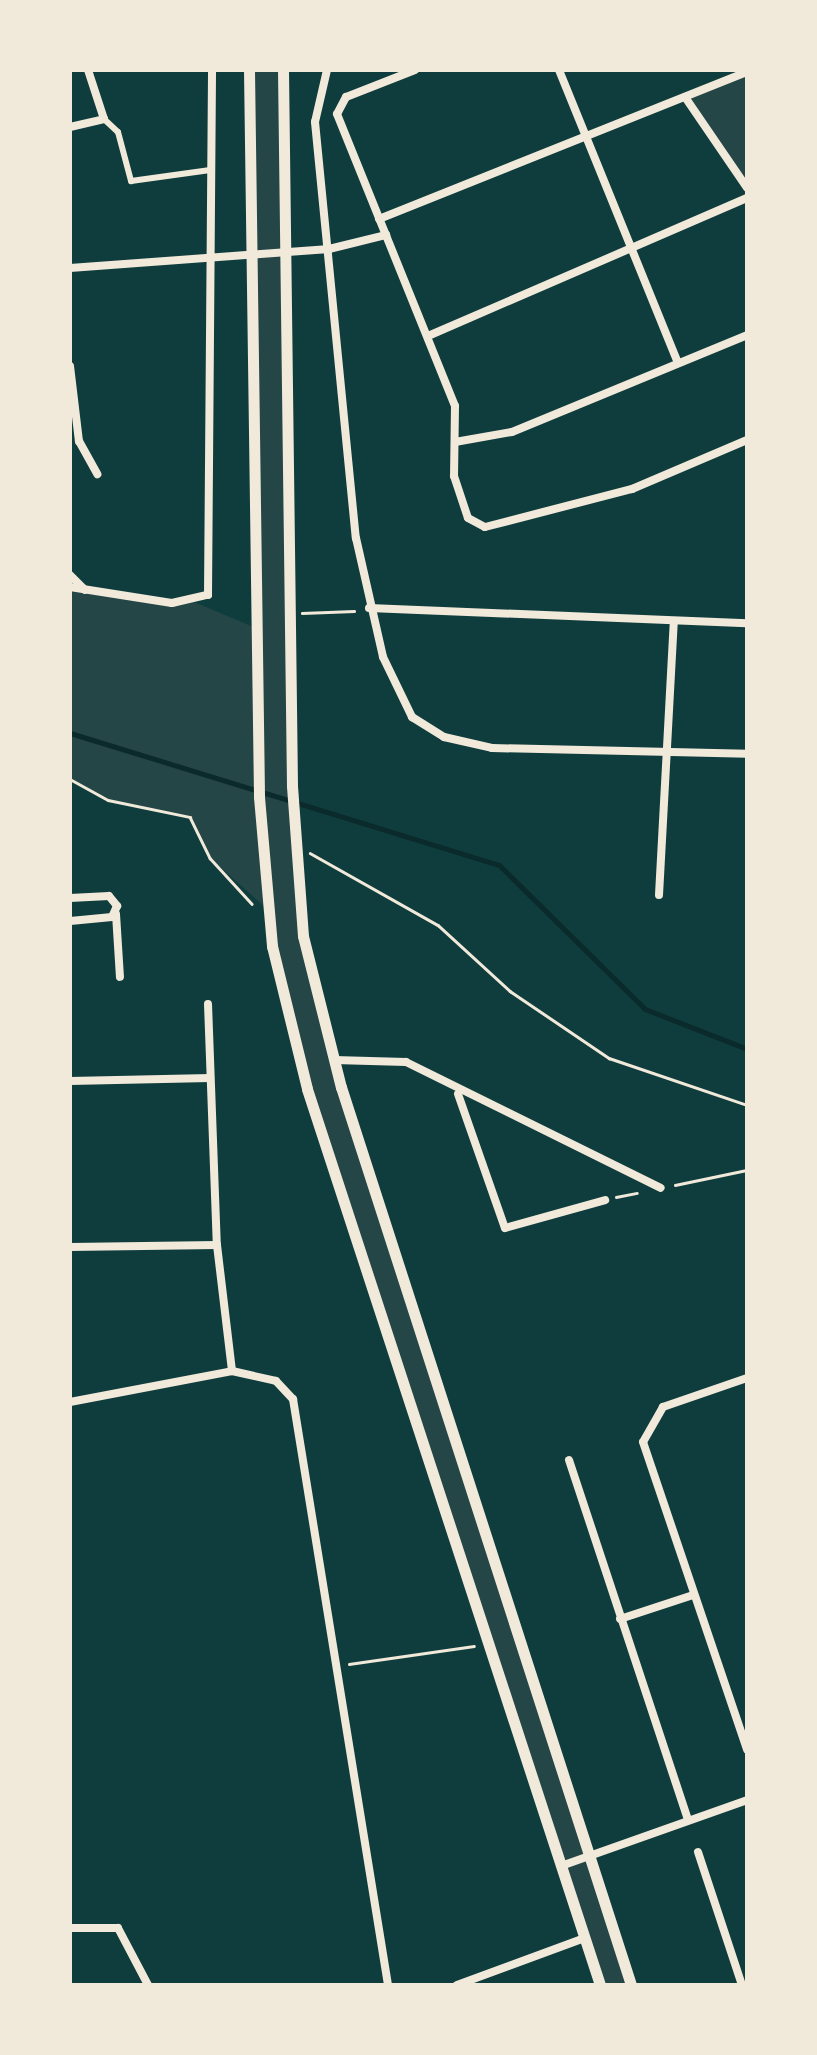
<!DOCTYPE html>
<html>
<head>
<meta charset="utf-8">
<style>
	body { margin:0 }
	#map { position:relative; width:817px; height:2055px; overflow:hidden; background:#0f3d3e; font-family:Arial,sans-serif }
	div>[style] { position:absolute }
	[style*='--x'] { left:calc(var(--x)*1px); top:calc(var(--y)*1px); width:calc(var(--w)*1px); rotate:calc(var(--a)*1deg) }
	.green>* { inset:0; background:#244646 }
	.stream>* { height:5px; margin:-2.5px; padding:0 2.5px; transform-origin:2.5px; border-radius:2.5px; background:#0a2a2b }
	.path>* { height:2.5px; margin:-1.25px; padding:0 1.25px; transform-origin:1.25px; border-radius:1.25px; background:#f1e9da }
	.pedestrian>* { height:6px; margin:-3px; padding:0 3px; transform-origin:3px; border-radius:3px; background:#f1e9da }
	.minor>* { height:8px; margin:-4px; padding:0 4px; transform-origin:4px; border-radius:4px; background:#f1e9da }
	.secondary>* { height:11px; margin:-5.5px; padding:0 5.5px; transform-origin:5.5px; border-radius:5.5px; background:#f1e9da }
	span { translate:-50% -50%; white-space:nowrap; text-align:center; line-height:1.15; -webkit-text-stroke:9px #f1e9da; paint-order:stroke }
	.frame { position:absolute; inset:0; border:72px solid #f1e9da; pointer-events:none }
</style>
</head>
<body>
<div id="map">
	<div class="green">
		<div style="clip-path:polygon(249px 70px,283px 70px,291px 701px,311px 975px,631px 1985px,600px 1985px,307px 1089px,266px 908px,210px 858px,190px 817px,107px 800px,70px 779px,70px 587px,194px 602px,256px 628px)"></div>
		<div style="clip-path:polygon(747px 72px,747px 188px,685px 97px)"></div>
	</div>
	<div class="stream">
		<div style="--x:70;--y:733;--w:449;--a:17.1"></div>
		<div style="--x:499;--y:865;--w:205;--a:44.6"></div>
		<div style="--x:645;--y:1009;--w:110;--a:21.4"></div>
	</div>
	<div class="path">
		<div style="--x:302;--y:613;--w:52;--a:-2.2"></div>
		<div style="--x:70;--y:779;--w:43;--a:28.9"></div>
		<div style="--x:108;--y:800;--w:84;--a:11.7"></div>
		<div style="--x:190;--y:817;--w:46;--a:64"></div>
		<div style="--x:210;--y:858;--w:62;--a:47.6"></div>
		<div style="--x:310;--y:853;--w:147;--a:29.4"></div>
		<div style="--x:438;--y:925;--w:98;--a:42.5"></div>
		<div style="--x:510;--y:991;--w:120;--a:34.1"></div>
		<div style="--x:609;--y:1058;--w:146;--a:18.8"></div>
		<div style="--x:675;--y:1185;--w:74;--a:-11.8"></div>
		<div style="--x:616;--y:1197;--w:21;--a:-11"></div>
		<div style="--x:349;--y:1664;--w:126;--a:-8.2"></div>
	</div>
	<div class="pedestrian">
		<div style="--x:104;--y:119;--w:19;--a:43"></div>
		<div style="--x:118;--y:132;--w:51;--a:75.1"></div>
		<div style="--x:131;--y:181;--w:80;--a:-7.9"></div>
	</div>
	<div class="minor">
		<div style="--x:327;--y:70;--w:53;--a:103"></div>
		<div style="--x:315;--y:122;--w:418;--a:84.4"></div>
		<div style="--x:356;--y:538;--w:122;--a:77.2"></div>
		<div style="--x:383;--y:657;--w:67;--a:64.2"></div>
		<div style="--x:412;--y:717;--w:38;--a:32"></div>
		<div style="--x:444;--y:737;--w:49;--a:12.9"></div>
		<div style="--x:492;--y:748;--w:255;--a:1.3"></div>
		<div style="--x:415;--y:70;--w:74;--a:158.6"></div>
		<div style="--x:346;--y:97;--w:19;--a:118"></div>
		<div style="--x:337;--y:114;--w:315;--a:68"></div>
		<div style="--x:455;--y:406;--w:70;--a:90.8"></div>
		<div style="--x:454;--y:476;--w:44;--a:71.6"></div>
		<div style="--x:468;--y:518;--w:19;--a:28"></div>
		<div style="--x:485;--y:527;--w:152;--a:-14.5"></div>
		<div style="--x:632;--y:489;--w:125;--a:-23.1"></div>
		<div style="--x:559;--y:70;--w:316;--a:67.9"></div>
		<div style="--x:685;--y:97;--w:110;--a:55.7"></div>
		<div style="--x:70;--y:127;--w:35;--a:-13"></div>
		<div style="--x:104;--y:119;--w:52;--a:-108.1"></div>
		<div style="--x:379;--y:219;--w:396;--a:-21.8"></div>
		<div style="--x:70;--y:268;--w:260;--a:-4.2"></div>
		<div style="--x:329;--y:249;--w:59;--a:-13.8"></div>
		<div style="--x:428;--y:336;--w:348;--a:-23.4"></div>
		<div style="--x:70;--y:366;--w:76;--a:83.2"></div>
		<div style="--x:79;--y:441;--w:38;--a:61"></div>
		<div style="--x:455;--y:442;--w:58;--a:-10"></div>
		<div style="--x:512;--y:432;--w:254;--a:-22.4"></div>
		<div style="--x:70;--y:575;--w:21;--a:45"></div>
		<div style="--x:70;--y:587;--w:103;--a:8.9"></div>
		<div style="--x:172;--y:603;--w:37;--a:-13"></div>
		<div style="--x:208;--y:595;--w:525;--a:-89.56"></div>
		<div style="--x:369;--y:608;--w:378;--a:2.3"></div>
		<div style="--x:659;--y:895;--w:274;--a:-86.9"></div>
		<div style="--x:70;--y:898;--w:39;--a:-3"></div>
		<div style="--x:109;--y:896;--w:13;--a:51"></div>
		<div style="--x:117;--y:906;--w:12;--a:114"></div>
		<div style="--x:112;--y:917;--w:42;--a:174.6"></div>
		<div style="--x:116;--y:914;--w:63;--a:86.4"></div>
		<div style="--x:208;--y:1004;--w:241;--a:87.9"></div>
		<div style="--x:217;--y:1245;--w:127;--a:83.2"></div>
		<div style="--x:334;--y:1060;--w:72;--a:1.6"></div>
		<div style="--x:406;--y:1062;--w:284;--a:26.3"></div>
		<div style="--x:70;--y:1081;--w:140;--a:-1.2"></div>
		<div style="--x:458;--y:1094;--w:142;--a:70.7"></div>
		<div style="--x:505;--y:1228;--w:104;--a:-15.6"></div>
		<div style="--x:70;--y:1247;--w:147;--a:-0.8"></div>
		<div style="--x:747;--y:1378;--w:89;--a:161"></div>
		<div style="--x:663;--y:1407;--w:40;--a:119.7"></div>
		<div style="--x:643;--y:1442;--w:325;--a:71.3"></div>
		<div style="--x:70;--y:1402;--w:165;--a:-10.8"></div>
		<div style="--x:232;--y:1371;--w:45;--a:12.8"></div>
		<div style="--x:276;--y:1381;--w:25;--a:47"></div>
		<div style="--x:293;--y:1399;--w:594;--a:80.79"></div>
		<div style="--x:569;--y:1460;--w:379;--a:71.7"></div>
		<div style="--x:620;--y:1619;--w:77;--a:-18.2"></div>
		<div style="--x:698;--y:1852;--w:140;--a:71.7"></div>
		<div style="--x:561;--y:1866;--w:197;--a:-19.5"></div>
		<div style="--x:70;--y:1928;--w:48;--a:0"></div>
		<div style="--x:118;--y:1928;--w:64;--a:62.2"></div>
		<div style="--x:457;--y:1985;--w:136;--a:-20.2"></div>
	</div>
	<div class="secondary">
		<div style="--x:249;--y:70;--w:727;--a:89.21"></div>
		<div style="--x:259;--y:797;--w:150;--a:85"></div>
		<div style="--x:272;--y:946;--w:147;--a:76.2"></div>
		<div style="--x:307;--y:1089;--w:943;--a:71.89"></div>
		<div style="--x:283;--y:70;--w:716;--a:89.28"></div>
		<div style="--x:292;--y:786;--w:150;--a:85.8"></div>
		<div style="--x:303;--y:936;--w:156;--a:75.9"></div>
		<div style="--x:341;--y:1087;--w:944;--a:72.1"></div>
	</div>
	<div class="frame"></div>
</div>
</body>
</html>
